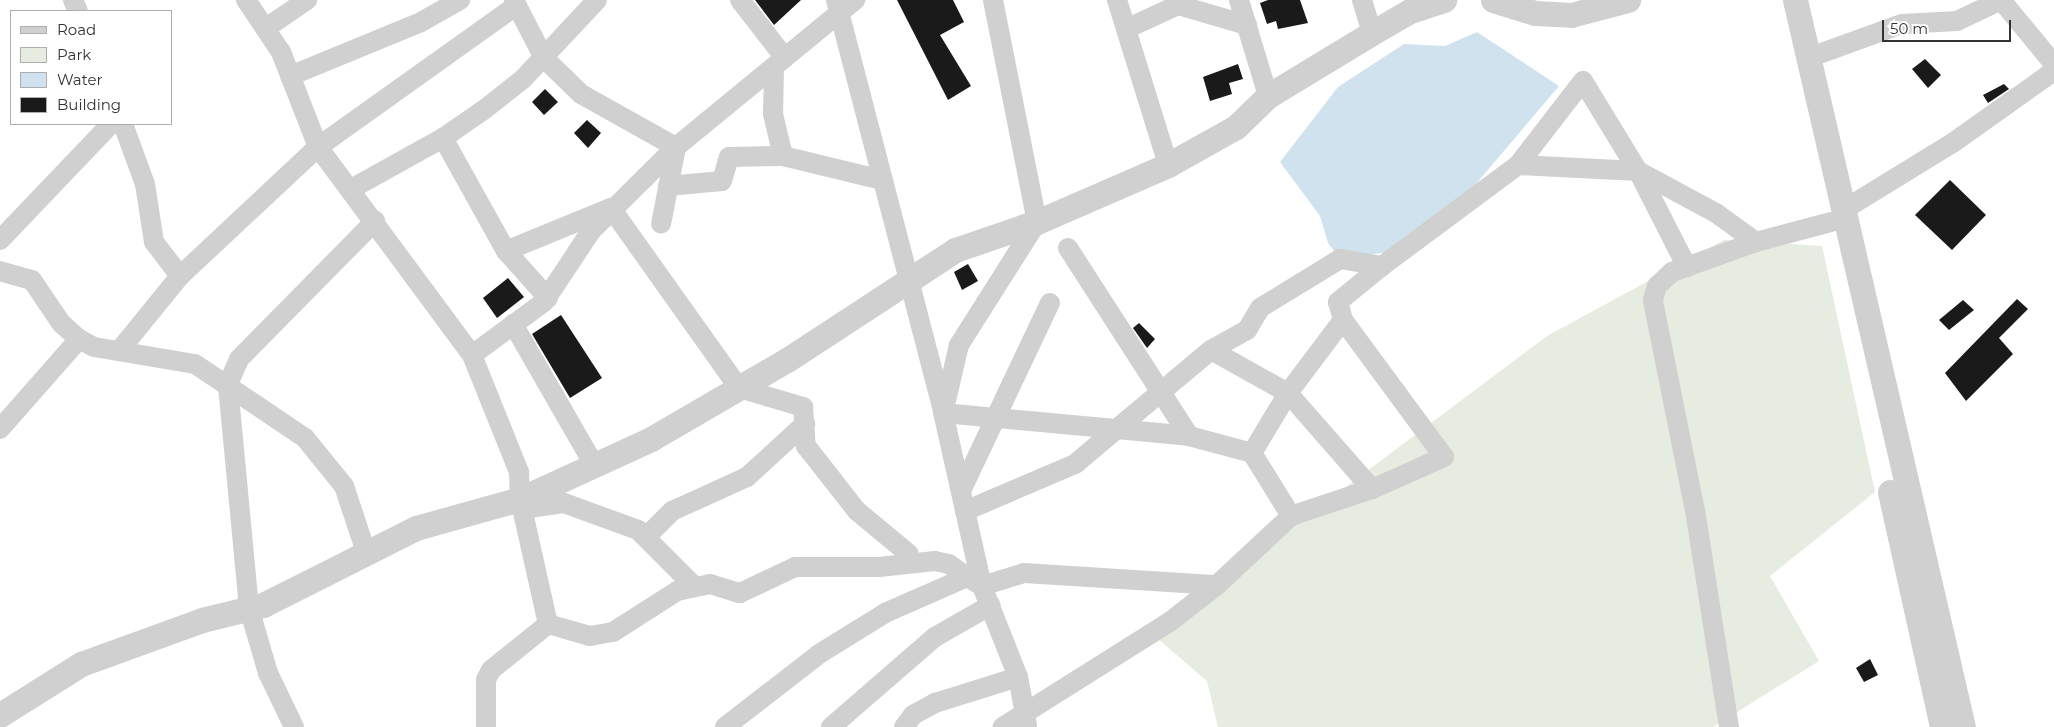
<!DOCTYPE html>
<html>
<head>
<meta charset="utf-8">
<style>
	body { margin:0 }
	#map { position:relative; width:2054px; height:727px; overflow:hidden; background:#fff; font-family:Montserrat,sans-serif }
	div>[style] { position:absolute }
	[style*='--x'] { left:calc(var(--x)*1px); top:calc(var(--y)*1px); width:calc(var(--w)*1px); rotate:calc(var(--a)*1deg) }
	.green>* { inset:0; background:#e6ecdf }
	.water>* { inset:0; background:#cfe2ee }
	.building>* { inset:0; background:#1a1a1a }
	.minor>* { height:20px; margin:-10px; padding:0 10px; transform-origin:10px; border-radius:10px; background:#d0d0d0 }
	.tertiary>* { height:25px; margin:-12.5px; padding:0 12.5px; transform-origin:12.5px; border-radius:12.5px; background:#d0d0d0 }
	span { translate:-50% -50%; white-space:nowrap; text-align:center; line-height:1.15; -webkit-text-stroke:5px #fff; paint-order:stroke }
	.legend { position:absolute; left:10px; top:10px; width:162px; height:115px; box-sizing:border-box; background:#fff; border:1px solid #adadad; margin:0; padding:6px 9px; list-style:none; font-size:15px; color:#333 }
	.legend li { display:flex; align-items:center; gap:10px; height:25px }
	.legend b { width:25px; border:1px solid #adadad }
	.scale { position:absolute; left:1882px; top:20px; width:129px; height:22px; box-sizing:border-box; border:2px solid #333; border-top:0; padding-left:6px; font-size:15px; line-height:18px; white-space:nowrap; color:#333; -webkit-text-stroke:4px #fff; paint-order:stroke }
</style>
</head>
<body>
<div id="map">
	<div class="green">
		<div style="clip-path:polygon(1724px 240px,1822px 246px,1875px 492px,1770px 576px,1819px 661px,1713px 727px,1218px 727px,1207px 681px,1151px 633px,1547px 336px)"></div>
	</div>
	<div class="water">
		<div style="clip-path:polygon(1477px 32px,1559px 86px,1447px 218px,1403px 250px,1340px 259px,1328px 243px,1320px 216px,1280px 162px,1338px 87px,1404px 44px,1445px 46px)"></div>
	</div>
	<div class="building">
		<div style="clip-path:polygon(755px 0,801px 0,774px 25px)"></div>
		<div style="clip-path:polygon(897px 0,953px 0,964px 22px,940px 35px,971px 86px,948px 100px)"></div>
		<div style="clip-path:polygon(1268px 0,1300px 0,1308px 23px,1278px 29px,1276px 21px,1267px 24px,1260px 3px)"></div>
		<div style="clip-path:polygon(1925px 59px,1941px 75px,1928px 88px,1912px 69px)"></div>
		<div style="clip-path:polygon(1238px 64px,1243px 79px,1229px 83px,1232px 94px,1210px 101px,1203px 77px)"></div>
		<div style="clip-path:polygon(2004px 84px,2009px 89px,1988px 103px,1983px 95px)"></div>
		<div style="clip-path:polygon(545px 89px,558px 102px,544px 115px,532px 102px)"></div>
		<div style="clip-path:polygon(587px 120px,601px 133px,588px 148px,574px 133px)"></div>
		<div style="clip-path:polygon(1950px 180px,1986px 215px,1952px 250px,1915px 215px)"></div>
		<div style="clip-path:polygon(968px 264px,978px 281px,962px 290px,954px 272px)"></div>
		<div style="clip-path:polygon(508px 278px,524px 297px,497px 318px,483px 298px)"></div>
		<div style="clip-path:polygon(2017px 299px,2028px 309px,1999px 338px,2013px 354px,1966px 401px,1945px 373px)"></div>
		<div style="clip-path:polygon(1963px 300px,1974px 310px,1949px 330px,1939px 320px)"></div>
		<div style="clip-path:polygon(561px 315px,602px 378px,570px 398px,532px 334px)"></div>
		<div style="clip-path:polygon(1139px 323px,1155px 339px,1147px 348px,1133px 328px)"></div>
		<div style="clip-path:polygon(1870px 659px,1878px 675px,1864px 682px,1856px 668px)"></div>
	</div>
	<div class="minor">
		<div style="--x:73;--y:0;--w:12;--a:66"></div>
		<div style="--x:246;--y:0;--w:63;--a:56.1"></div>
		<div style="--x:281;--y:52;--w:102;--a:68.7"></div>
		<div style="--x:318;--y:147;--w:259;--a:53.5"></div>
		<div style="--x:472;--y:355;--w:126;--a:68.1"></div>
		<div style="--x:519;--y:472;--w:27;--a:88"></div>
		<div style="--x:520;--y:499;--w:128;--a:77.4"></div>
		<div style="--x:548;--y:624;--w:73;--a:141.1"></div>
		<div style="--x:491;--y:670;--w:11;--a:117"></div>
		<div style="--x:486;--y:680;--w:47;--a:90"></div>
		<div style="--x:514;--y:0;--w:65;--a:62.7"></div>
		<div style="--x:544;--y:58;--w:52;--a:44.2"></div>
		<div style="--x:581;--y:94;--w:109;--a:29.2"></div>
		<div style="--x:676;--y:147;--w:78;--a:101"></div>
		<div style="--x:740;--y:0;--w:73;--a:52.2"></div>
		<div style="--x:836;--y:0;--w:416;--a:75.4"></div>
		<div style="--x:941;--y:403;--w:188;--a:77.4"></div>
		<div style="--x:982;--y:586;--w:98;--a:68.4"></div>
		<div style="--x:1018;--y:677;--w:49;--a:79.4"></div>
		<div style="--x:993;--y:0;--w:226;--a:78.8"></div>
		<div style="--x:1037;--y:222;--w:146;--a:122.4"></div>
		<div style="--x:959;--y:345;--w:70;--a:103.2"></div>
		<div style="--x:943;--y:413;--w:247;--a:5.3"></div>
		<div style="--x:1189;--y:436;--w:65;--a:15.1"></div>
		<div style="--x:1252;--y:453;--w:74;--a:58.2"></div>
		<div style="--x:1117;--y:0;--w:173;--a:72.8"></div>
		<div style="--x:1239;--y:0;--w:100;--a:73.2"></div>
		<div style="--x:1362;--y:0;--w:34;--a:73"></div>
		<div style="--x:2001;--y:0;--w:83;--a:50.4"></div>
		<div style="--x:266;--y:28;--w:50;--a:-34.3"></div>
		<div style="--x:1126;--y:29;--w:57;--a:-24.8"></div>
		<div style="--x:1178;--y:5;--w:72;--a:16.2"></div>
		<div style="--x:1808;--y:58;--w:100;--a:-19.9"></div>
		<div style="--x:1902;--y:24;--w:55;--a:-3.1"></div>
		<div style="--x:1957;--y:21;--w:49;--a:-25.5"></div>
		<div style="--x:774;--y:68;--w:46;--a:91.2"></div>
		<div style="--x:773;--y:114;--w:43;--a:76.6"></div>
		<div style="--x:783;--y:156;--w:102;--a:13.6"></div>
		<div style="--x:290;--y:76;--w:142;--a:-22.4"></div>
		<div style="--x:421;--y:22;--w:45;--a:-29.4"></div>
		<div style="--x:123;--y:124;--w:64;--a:69.9"></div>
		<div style="--x:145;--y:184;--w:59;--a:81.2"></div>
		<div style="--x:154;--y:242;--w:43;--a:52.6"></div>
		<div style="--x:443;--y:138;--w:129;--a:60.9"></div>
		<div style="--x:506;--y:251;--w:63;--a:48.2"></div>
		<div style="--x:1518;--y:165;--w:120;--a:2.9"></div>
		<div style="--x:1638;--y:171;--w:108;--a:63"></div>
		<div style="--x:668;--y:186;--w:54;--a:-5.3"></div>
		<div style="--x:722;--y:181;--w:25;--a:-74"></div>
		<div style="--x:729;--y:157;--w:54;--a:-1.1"></div>
		<div style="--x:351;--y:189;--w:105;--a:-29"></div>
		<div style="--x:443;--y:138;--w:51;--a:-34.6"></div>
		<div style="--x:485;--y:109;--w:48;--a:-38.3"></div>
		<div style="--x:523;--y:79;--w:108;--a:-46.9"></div>
		<div style="--x:1845;--y:209;--w:128;--a:-31.6"></div>
		<div style="--x:1954;--y:142;--w:123;--a:-35.4"></div>
		<div style="--x:0;--y:240;--w:161;--a:-46.3"></div>
		<div style="--x:1068;--y:248;--w:224;--a:57.2"></div>
		<div style="--x:506;--y:251;--w:113;--a:-22.3"></div>
		<div style="--x:611;--y:208;--w:221;--a:54.6"></div>
		<div style="--x:739;--y:388;--w:67;--a:16.5"></div>
		<div style="--x:803;--y:407;--w:39;--a:86"></div>
		<div style="--x:806;--y:446;--w:83;--a:51.9"></div>
		<div style="--x:857;--y:511;--w:67;--a:39.6"></div>
		<div style="--x:1382;--y:266;--w:169;--a:-36.6"></div>
		<div style="--x:1518;--y:165;--w:106;--a:-52.3"></div>
		<div style="--x:1583;--y:81;--w:105;--a:58.6"></div>
		<div style="--x:1638;--y:171;--w:89;--a:28.3"></div>
		<div style="--x:1716;--y:213;--w:49;--a:35.9"></div>
		<div style="--x:0;--y:271;--w:33;--a:16"></div>
		<div style="--x:32;--y:280;--w:52;--a:56"></div>
		<div style="--x:61;--y:323;--w:24;--a:42"></div>
		<div style="--x:79;--y:339;--w:17;--a:28"></div>
		<div style="--x:94;--y:347;--w:102;--a:9.6"></div>
		<div style="--x:195;--y:364;--w:133;--a:33.9"></div>
		<div style="--x:305;--y:438;--w:62;--a:50.9"></div>
		<div style="--x:344;--y:486;--w:70;--a:71.6"></div>
		<div style="--x:513;--y:324;--w:163;--a:60.1"></div>
		<div style="--x:1211;--y:350;--w:41;--a:-29.1"></div>
		<div style="--x:1247;--y:330;--w:26;--a:-59"></div>
		<div style="--x:1260;--y:308;--w:94;--a:-31.5"></div>
		<div style="--x:1340;--y:259;--w:43;--a:9.5"></div>
		<div style="--x:1382;--y:266;--w:57;--a:140.7"></div>
		<div style="--x:1338;--y:302;--w:19;--a:74"></div>
		<div style="--x:1343;--y:320;--w:170;--a:53.6"></div>
		<div style="--x:1444;--y:457;--w:79;--a:156"></div>
		<div style="--x:1372;--y:489;--w:85;--a:161.6"></div>
		<div style="--x:1291;--y:516;--w:101;--a:137"></div>
		<div style="--x:119;--y:351;--w:97;--a:-50.9"></div>
		<div style="--x:180;--y:276;--w:189;--a:-43.1"></div>
		<div style="--x:318;--y:147;--w:244;--a:-35.5"></div>
		<div style="--x:472;--y:355;--w:89;--a:-36.4"></div>
		<div style="--x:544;--y:302;--w:85;--a:-56.5"></div>
		<div style="--x:591;--y:231;--w:120;--a:-44.7"></div>
		<div style="--x:676;--y:147;--w:232;--a:-39.4"></div>
		<div style="--x:0;--y:429;--w:120;--a:-48.7"></div>
		<div style="--x:1252;--y:453;--w:70;--a:-59"></div>
		<div style="--x:1288;--y:393;--w:91;--a:-53"></div>
		<div style="--x:961;--y:491;--w:208;--a:-64.7"></div>
		<div style="--x:522;--y:509;--w:42;--a:-8.1"></div>
		<div style="--x:564;--y:503;--w:79;--a:20"></div>
		<div style="--x:638;--y:530;--w:78;--a:45"></div>
		<div style="--x:965;--y:511;--w:120;--a:-23.1"></div>
		<div style="--x:1075;--y:464;--w:177;--a:-40"></div>
		<div style="--x:1211;--y:350;--w:88;--a:29.2"></div>
		<div style="--x:1288;--y:393;--w:128;--a:48.8"></div>
		<div style="--x:646;--y:537;--w:37;--a:-45"></div>
		<div style="--x:672;--y:511;--w:82;--a:-24.4"></div>
		<div style="--x:747;--y:477;--w:79;--a:-42.4"></div>
		<div style="--x:548;--y:624;--w:44;--a:15.9"></div>
		<div style="--x:590;--y:636;--w:23;--a:-10"></div>
		<div style="--x:613;--y:632;--w:76;--a:-32.6"></div>
		<div style="--x:677;--y:591;--w:34;--a:-12"></div>
		<div style="--x:710;--y:584;--w:31;--a:17"></div>
		<div style="--x:740;--y:593;--w:61;--a:-25.3"></div>
		<div style="--x:795;--y:567;--w:84;--a:0"></div>
		<div style="--x:879;--y:567;--w:56;--a:-6.1"></div>
		<div style="--x:935;--y:561;--w:14;--a:12"></div>
		<div style="--x:949;--y:564;--w:22;--a:36"></div>
		<div style="--x:294;--y:727;--w:60;--a:-115.7"></div>
		<div style="--x:268;--y:673;--w:68;--a:-106.3"></div>
		<div style="--x:249;--y:608;--w:225;--a:-95.4"></div>
		<div style="--x:228;--y:384;--w:27;--a:-66"></div>
		<div style="--x:239;--y:359;--w:194;--a:-45.4"></div>
		<div style="--x:725;--y:727;--w:119;--a:-37.8"></div>
		<div style="--x:819;--y:654;--w:78;--a:-31.8"></div>
		<div style="--x:885;--y:613;--w:90;--a:-23.7"></div>
		<div style="--x:967;--y:577;--w:17;--a:31"></div>
		<div style="--x:982;--y:586;--w:44;--a:-17.2"></div>
		<div style="--x:1024;--y:573;--w:193;--a:3.6"></div>
		<div style="--x:1217;--y:585;--w:58;--a:142"></div>
		<div style="--x:1171;--y:621;--w:199;--a:147.8"></div>
		<div style="--x:831;--y:727;--w:138;--a:-40.9"></div>
		<div style="--x:935;--y:637;--w:64;--a:-29.7"></div>
		<div style="--x:904;--y:727;--w:15;--a:-53"></div>
		<div style="--x:913;--y:715;--w:25;--a:-29"></div>
		<div style="--x:935;--y:703;--w:87;--a:-17.4"></div>
		<div style="--x:1729;--y:727;--w:219;--a:-98.9"></div>
		<div style="--x:1695;--y:511;--w:215;--a:-101.3"></div>
		<div style="--x:1653;--y:300;--w:15;--a:-74"></div>
		<div style="--x:1657;--y:286;--w:21;--a:-43"></div>
		<div style="--x:1672;--y:272;--w:89;--a:-19.7"></div>
		<div style="--x:1756;--y:242;--w:78;--a:-14.9"></div>
	</div>
	<div class="tertiary">
		<div style="--x:1493;--y:0;--w:44;--a:17.2"></div>
		<div style="--x:1535;--y:13;--w:36;--a:3"></div>
		<div style="--x:1571;--y:15;--w:59;--a:-14.7"></div>
		<div style="--x:1795;--y:0;--w:746;--a:76.99"></div>
		<div style="--x:1890;--y:492;--w:241;--a:77.5"></div>
		<div style="--x:0;--y:715;--w:96;--a:-32.2"></div>
		<div style="--x:81;--y:664;--w:129;--a:-20"></div>
		<div style="--x:202;--y:620;--w:63;--a:-13.8"></div>
		<div style="--x:263;--y:605;--w:171;--a:-26.7"></div>
		<div style="--x:416;--y:528;--w:108;--a:-15.6"></div>
		<div style="--x:520;--y:499;--w:144;--a:-24.6"></div>
		<div style="--x:651;--y:439;--w:157;--a:-30.2"></div>
		<div style="--x:787;--y:360;--w:201;--a:-33.2"></div>
		<div style="--x:955;--y:250;--w:87;--a:-18.9"></div>
		<div style="--x:1037;--y:222;--w:143;--a:-23.5"></div>
		<div style="--x:1168;--y:165;--w:78;--a:-29.2"></div>
		<div style="--x:1236;--y:127;--w:45;--a:-44.1"></div>
		<div style="--x:1268;--y:96;--w:122;--a:-31.2"></div>
		<div style="--x:1372;--y:33;--w:44;--a:-30.1"></div>
		<div style="--x:1410;--y:11;--w:36;--a:-18"></div>
	</div>
	<ul class="legend">
	<li><b style="height:6px;background:#d0d0d0"></b>Road</li>
	<li><b style="height:14px;background:#e6ecdf"></b>Park</li>
	<li><b style="height:14px;background:#cfe2ee"></b>Water</li>
	<li><b style="height:14px;background:#1a1a1a"></b>Building</li>
	</ul>
	<div class="scale">50 m</div>
</div>
</body>
</html>
